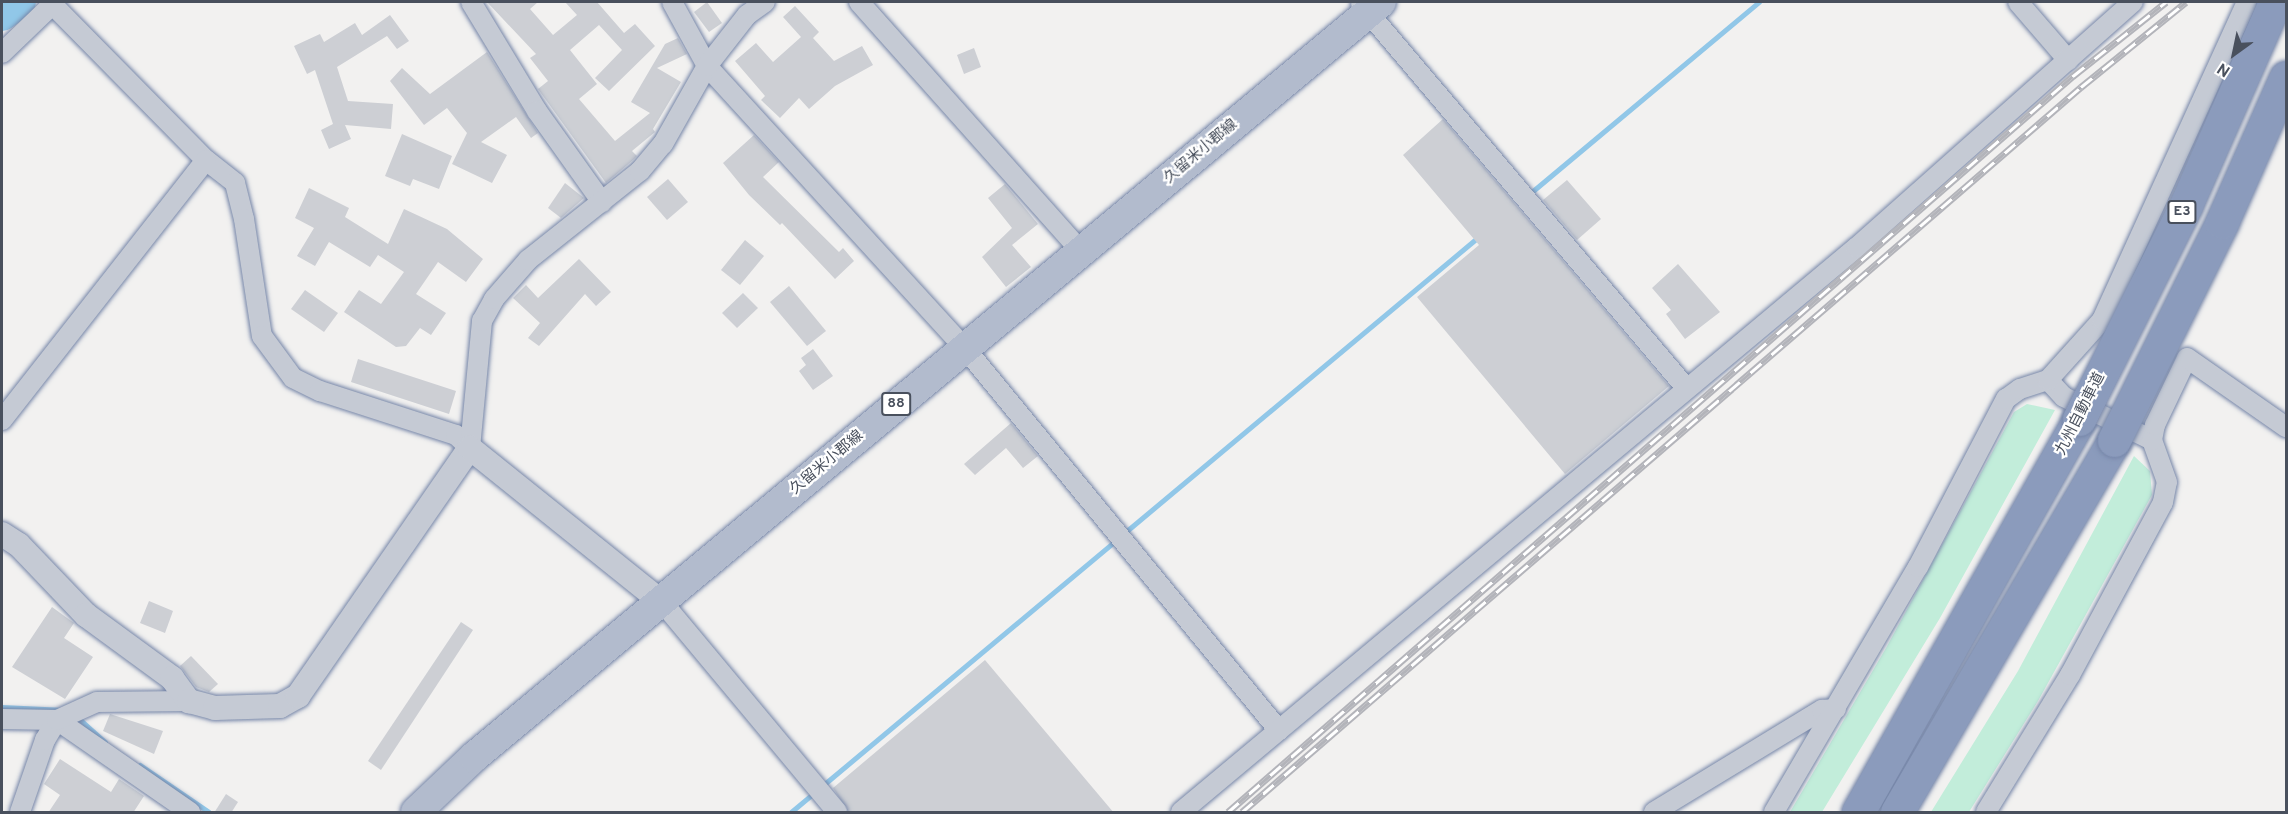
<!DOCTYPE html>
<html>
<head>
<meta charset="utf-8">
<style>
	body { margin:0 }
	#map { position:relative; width:2288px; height:814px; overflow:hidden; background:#f2f1f0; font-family:Overpass,"Noto Sans JP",sans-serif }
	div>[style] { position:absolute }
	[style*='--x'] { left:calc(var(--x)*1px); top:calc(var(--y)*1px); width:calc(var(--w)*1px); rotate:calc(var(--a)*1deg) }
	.green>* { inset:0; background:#c2edda }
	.stream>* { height:5px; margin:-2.5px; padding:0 2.5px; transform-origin:2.5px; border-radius:2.5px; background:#91c7e8 }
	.river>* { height:32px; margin:-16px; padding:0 16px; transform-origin:16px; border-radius:16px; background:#91c7e8 }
	.building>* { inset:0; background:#cdcfd4 }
	.roads { filter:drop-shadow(0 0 2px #7686a8) drop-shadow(0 0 2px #7686a8) }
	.minor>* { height:20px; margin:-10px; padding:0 10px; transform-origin:10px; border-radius:10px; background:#c5cad4 }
	.tertiary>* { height:24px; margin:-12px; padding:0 12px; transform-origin:12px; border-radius:12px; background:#c5cad4 }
	.primary>* { height:30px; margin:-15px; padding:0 15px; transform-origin:15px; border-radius:15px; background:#b2bbcd }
	.motorway>* { height:33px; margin:-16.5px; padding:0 16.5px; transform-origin:16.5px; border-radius:16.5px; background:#8b9bbc }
	.rail>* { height:7px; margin-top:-3.5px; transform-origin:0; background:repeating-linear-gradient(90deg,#fff 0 14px,#b3b4ba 0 28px); box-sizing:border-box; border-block:2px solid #b3b4ba }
	.bridges { filter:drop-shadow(0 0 2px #7686a8) drop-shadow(0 0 2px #7686a8) }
	.motorway-bridge>* { height:33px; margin:-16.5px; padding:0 16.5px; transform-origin:16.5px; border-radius:16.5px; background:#8b9bbc }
	span { translate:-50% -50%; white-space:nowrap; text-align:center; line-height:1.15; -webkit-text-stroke:4.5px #fff; paint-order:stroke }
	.shield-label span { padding:2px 4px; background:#fff; border:2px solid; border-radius:4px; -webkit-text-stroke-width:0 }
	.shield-label { font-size:14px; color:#49505d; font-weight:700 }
	.street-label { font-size:15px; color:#49505d }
	.frame { position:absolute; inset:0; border:3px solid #49505d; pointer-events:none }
	.north { position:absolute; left:2204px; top:24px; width:60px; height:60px; -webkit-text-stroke:4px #fff; paint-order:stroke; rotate:213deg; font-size:16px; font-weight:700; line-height:24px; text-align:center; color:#49505d }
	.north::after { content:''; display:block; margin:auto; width:21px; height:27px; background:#49505d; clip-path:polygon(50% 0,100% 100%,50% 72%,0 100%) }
</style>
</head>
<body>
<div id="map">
	<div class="green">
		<div style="clip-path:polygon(2027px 404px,2055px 410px,1940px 618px,1822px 812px,1790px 812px,1886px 648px,2014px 412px)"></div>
		<div style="clip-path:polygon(2134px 456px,2150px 471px,2152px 495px,2038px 701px,1969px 812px,1931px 812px,2018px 671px)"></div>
	</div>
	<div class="stream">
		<div style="--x:1528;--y:195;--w:301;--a:-39.9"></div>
		<div style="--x:1123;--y:534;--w:465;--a:-39.9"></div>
		<div style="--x:2;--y:707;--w:63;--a:2.7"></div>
		<div style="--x:76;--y:716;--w:39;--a:42"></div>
		<div style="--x:140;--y:765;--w:83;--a:34.3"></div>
		<div style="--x:822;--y:786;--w:383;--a:-39.9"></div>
		<div style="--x:791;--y:812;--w:31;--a:-40"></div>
	</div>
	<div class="river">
		<div style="--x:2;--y:15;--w:22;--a:-36"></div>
	</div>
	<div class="building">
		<div style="clip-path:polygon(487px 2px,538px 2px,530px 9px,553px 35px,577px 15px,565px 2px,597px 2px,624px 33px,635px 24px,655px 46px,609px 91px,595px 78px,622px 50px,599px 25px,570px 50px,597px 84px,579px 99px,615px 141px,650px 113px,631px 102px,665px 44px,678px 38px,687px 54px,657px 68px,681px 82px,653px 129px,655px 132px,632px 151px,637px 156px,633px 160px,606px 183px,538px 89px,548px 81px,530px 58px,536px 54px)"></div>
		<div style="clip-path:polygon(707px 2px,722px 23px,709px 32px,694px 12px)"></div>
		<div style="clip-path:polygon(795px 6px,819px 32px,813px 38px,834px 61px,862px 46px,873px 65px,835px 86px,809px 109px,799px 98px,780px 118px,761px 100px,765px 96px,735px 61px,756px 43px,773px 62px,801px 37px,783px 17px)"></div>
		<div style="clip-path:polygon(390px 15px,409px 41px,397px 49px,387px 36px,337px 67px,348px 101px,393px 104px,391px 129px,345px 125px,351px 139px,329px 149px,321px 130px,333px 124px,315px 70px,307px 74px,294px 46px,320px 34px,324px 42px,355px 23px,362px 35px)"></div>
		<div style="clip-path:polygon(974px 48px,981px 67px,964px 74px,957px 55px)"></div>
		<div style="clip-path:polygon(487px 52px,538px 133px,531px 138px,516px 117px,481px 142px,507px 155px,492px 183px,452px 164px,467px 133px,447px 108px,424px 125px,390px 81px,402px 68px,430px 94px)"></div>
		<div style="clip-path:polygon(1443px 119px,1669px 386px,1565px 474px,1417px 297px,1479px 245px,1403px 155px)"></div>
		<div style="clip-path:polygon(402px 134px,452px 156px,439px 189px,413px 179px,410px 186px,385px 176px)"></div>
		<div style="clip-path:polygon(754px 135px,779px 162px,763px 177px,839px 252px,843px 248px,854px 261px,835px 279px,782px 223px,780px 225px,749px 195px,723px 163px)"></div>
		<div style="clip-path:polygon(668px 179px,688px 202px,667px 220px,647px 197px)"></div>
		<div style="clip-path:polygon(1567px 180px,1601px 219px,1577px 240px,1543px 200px)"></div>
		<div style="clip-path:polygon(565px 183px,584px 198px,561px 218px,548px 208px)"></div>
		<div style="clip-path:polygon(1005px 184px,1038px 224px,1012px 245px,1031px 267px,1006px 287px,982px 257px,1012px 228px,988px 198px)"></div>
		<div style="clip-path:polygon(309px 188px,349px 208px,345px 217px,388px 244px,404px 209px,447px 229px,483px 259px,466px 282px,438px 262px,416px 294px,446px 313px,431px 335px,420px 328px,406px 346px,396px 347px,344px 312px,359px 290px,381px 304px,404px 272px,378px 255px,370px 267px,329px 242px,315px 266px,297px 256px,314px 228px,295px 218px)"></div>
		<div style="clip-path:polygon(745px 240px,764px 256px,740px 285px,721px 270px)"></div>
		<div style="clip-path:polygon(579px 259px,611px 292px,596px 306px,585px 294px,539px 346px,528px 338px,540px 323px,513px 298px,526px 285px,538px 298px)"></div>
		<div style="clip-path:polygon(1678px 264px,1720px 312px,1685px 339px,1666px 314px,1671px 310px,1652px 288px)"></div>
		<div style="clip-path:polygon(789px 286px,826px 331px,807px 346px,770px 302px)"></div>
		<div style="clip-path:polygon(305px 290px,338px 313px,324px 332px,291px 309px)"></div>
		<div style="clip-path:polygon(743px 293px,758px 308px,737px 328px,722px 313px)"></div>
		<div style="clip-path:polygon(813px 349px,833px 376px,813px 390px,799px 371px,806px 365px,801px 358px)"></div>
		<div style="clip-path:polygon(358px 359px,456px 391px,449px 414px,351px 382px)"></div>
		<div style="clip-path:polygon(1011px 423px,1038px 456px,1023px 468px,1006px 448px,975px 475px,964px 464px)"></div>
		<div style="clip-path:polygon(149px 601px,173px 611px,165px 633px,140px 623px)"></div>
		<div style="clip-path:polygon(52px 607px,74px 623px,64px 638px,93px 657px,65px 699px,12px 667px)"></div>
		<div style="clip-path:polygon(461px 622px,473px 630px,381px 770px,368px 761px)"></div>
		<div style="clip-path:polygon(191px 656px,218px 684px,209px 692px,196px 687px,180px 666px)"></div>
		<div style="clip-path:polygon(985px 660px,1114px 813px,849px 813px,833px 788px)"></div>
		<div style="clip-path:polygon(110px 714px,163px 731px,154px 754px,103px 731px)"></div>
		<div style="clip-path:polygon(60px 759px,111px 792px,119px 779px,144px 796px,133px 813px,48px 813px,60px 795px,44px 784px)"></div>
		<div style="clip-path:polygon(226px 794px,238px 802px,231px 813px,214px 813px)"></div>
	</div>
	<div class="roads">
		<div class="minor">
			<div style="--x:471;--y:2;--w:127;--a:58.8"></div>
			<div style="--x:537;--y:111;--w:112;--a:54.5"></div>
			<div style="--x:672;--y:2;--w:73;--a:61.3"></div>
			<div style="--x:707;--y:66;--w:381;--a:47.6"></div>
			<div style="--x:964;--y:347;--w:496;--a:50.6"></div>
			<div style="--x:859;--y:2;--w:334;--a:48.3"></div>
			<div style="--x:2018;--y:2;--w:77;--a:49.2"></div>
			<div style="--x:52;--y:4;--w:219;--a:45.4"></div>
			<div style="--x:206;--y:160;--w:37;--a:38"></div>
			<div style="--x:235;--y:183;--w:37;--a:76"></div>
			<div style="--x:244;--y:219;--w:118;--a:81.3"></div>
			<div style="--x:262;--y:336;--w:52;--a:53.6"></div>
			<div style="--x:293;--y:378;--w:30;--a:26"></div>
			<div style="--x:320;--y:391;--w:143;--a:17.9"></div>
			<div style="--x:456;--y:435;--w:19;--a:43"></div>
			<div style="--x:1361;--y:4;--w:504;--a:49.74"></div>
			<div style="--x:2;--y:53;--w:74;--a:-43.9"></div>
			<div style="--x:2048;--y:380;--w:23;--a:47"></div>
			<div style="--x:2064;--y:397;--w:98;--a:26"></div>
			<div style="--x:2;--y:420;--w:330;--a:-51.9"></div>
			<div style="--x:470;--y:448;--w:128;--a:-84.6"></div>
			<div style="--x:482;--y:321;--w:25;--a:-61"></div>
			<div style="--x:494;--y:299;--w:52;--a:-48.9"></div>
			<div style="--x:528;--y:260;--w:143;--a:-38.5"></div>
			<div style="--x:640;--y:171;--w:35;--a:-50"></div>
			<div style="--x:663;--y:144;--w:90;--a:-60.6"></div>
			<div style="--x:707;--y:66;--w:65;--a:-51.9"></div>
			<div style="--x:747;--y:15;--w:22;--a:-36"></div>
			<div style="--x:663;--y:603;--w:272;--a:50.2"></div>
			<div style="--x:2;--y:719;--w:55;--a:1"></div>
			<div style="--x:57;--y:720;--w:162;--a:34.7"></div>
			<div style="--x:20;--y:812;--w:76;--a:-70.9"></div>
			<div style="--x:45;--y:740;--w:23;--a:-59"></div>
			<div style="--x:57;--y:720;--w:44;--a:-24.2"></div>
			<div style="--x:97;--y:702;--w:92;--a:-0.6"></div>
			<div style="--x:1181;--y:812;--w:881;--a:-39.89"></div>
			<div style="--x:1857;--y:247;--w:369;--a:-41.6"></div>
			<div style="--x:1654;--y:812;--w:197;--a:-31.3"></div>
			<div style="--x:1822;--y:710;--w:14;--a:-4"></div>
			<div style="--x:1774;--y:812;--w:284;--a:-59.6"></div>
			<div style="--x:1918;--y:567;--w:190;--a:-62.4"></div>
			<div style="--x:2006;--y:399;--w:17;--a:-36"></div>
			<div style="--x:2020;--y:389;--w:29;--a:-18"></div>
			<div style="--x:2048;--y:380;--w:81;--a:-48"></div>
			<div style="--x:2102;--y:320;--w:349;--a:-65.5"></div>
			<div style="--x:1986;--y:812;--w:161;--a:-58.5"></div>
			<div style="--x:2070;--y:675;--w:196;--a:-61.7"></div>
			<div style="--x:2163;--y:502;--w:20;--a:-79"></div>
			<div style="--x:2167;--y:482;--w:45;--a:-109.7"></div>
			<div style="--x:2152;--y:440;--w:15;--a:-79"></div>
			<div style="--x:2155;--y:425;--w:74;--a:-64.5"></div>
			<div style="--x:2187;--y:358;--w:121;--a:34.9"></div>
		</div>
		<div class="tertiary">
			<div style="--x:2;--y:534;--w:20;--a:33"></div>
			<div style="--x:19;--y:545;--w:97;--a:46.3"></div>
			<div style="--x:86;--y:615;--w:107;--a:36.2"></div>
			<div style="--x:172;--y:678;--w:29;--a:54"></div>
			<div style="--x:189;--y:701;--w:27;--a:15"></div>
			<div style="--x:215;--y:708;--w:65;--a:-1.8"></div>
			<div style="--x:280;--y:706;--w:21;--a:-29"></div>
			<div style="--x:298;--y:696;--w:302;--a:-55.3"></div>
			<div style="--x:470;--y:448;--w:248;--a:38.8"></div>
		</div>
		<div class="primary">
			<div style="--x:416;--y:812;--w:80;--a:-43.5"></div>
			<div style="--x:474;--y:757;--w:1180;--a:-39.77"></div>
		</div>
		<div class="motorway">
			<div style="--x:1858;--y:812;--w:451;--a:-60.6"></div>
			<div style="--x:1897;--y:812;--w:431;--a:-59.7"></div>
		</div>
	</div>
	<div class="rail">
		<div style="--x:1228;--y:812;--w:1121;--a:-41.06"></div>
		<div style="--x:2073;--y:76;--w:119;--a:-38.5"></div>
		<div style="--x:1242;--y:812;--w:1109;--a:-40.83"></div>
		<div style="--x:2081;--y:87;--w:135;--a:-39"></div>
	</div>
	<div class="bridges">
		<div class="motorway-bridge">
			<div style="--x:2079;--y:419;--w:239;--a:-63.4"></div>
			<div style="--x:2186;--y:205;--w:222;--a:-66.3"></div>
			<div style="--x:2114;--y:440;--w:243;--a:-63.6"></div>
			<div style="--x:2222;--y:222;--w:158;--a:-66.2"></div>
		</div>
	</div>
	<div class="shield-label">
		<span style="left:2182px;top:212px">E3</span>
		<span style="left:896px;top:404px">88</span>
	</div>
	<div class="street-label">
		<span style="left:1201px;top:152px;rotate:-40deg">久留米小郡線</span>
		<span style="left:2081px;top:414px;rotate:-63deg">九州自動車道</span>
		<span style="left:827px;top:463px;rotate:-40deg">久留米小郡線</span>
	</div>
	<div class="frame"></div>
	<div class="north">N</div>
</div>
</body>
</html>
